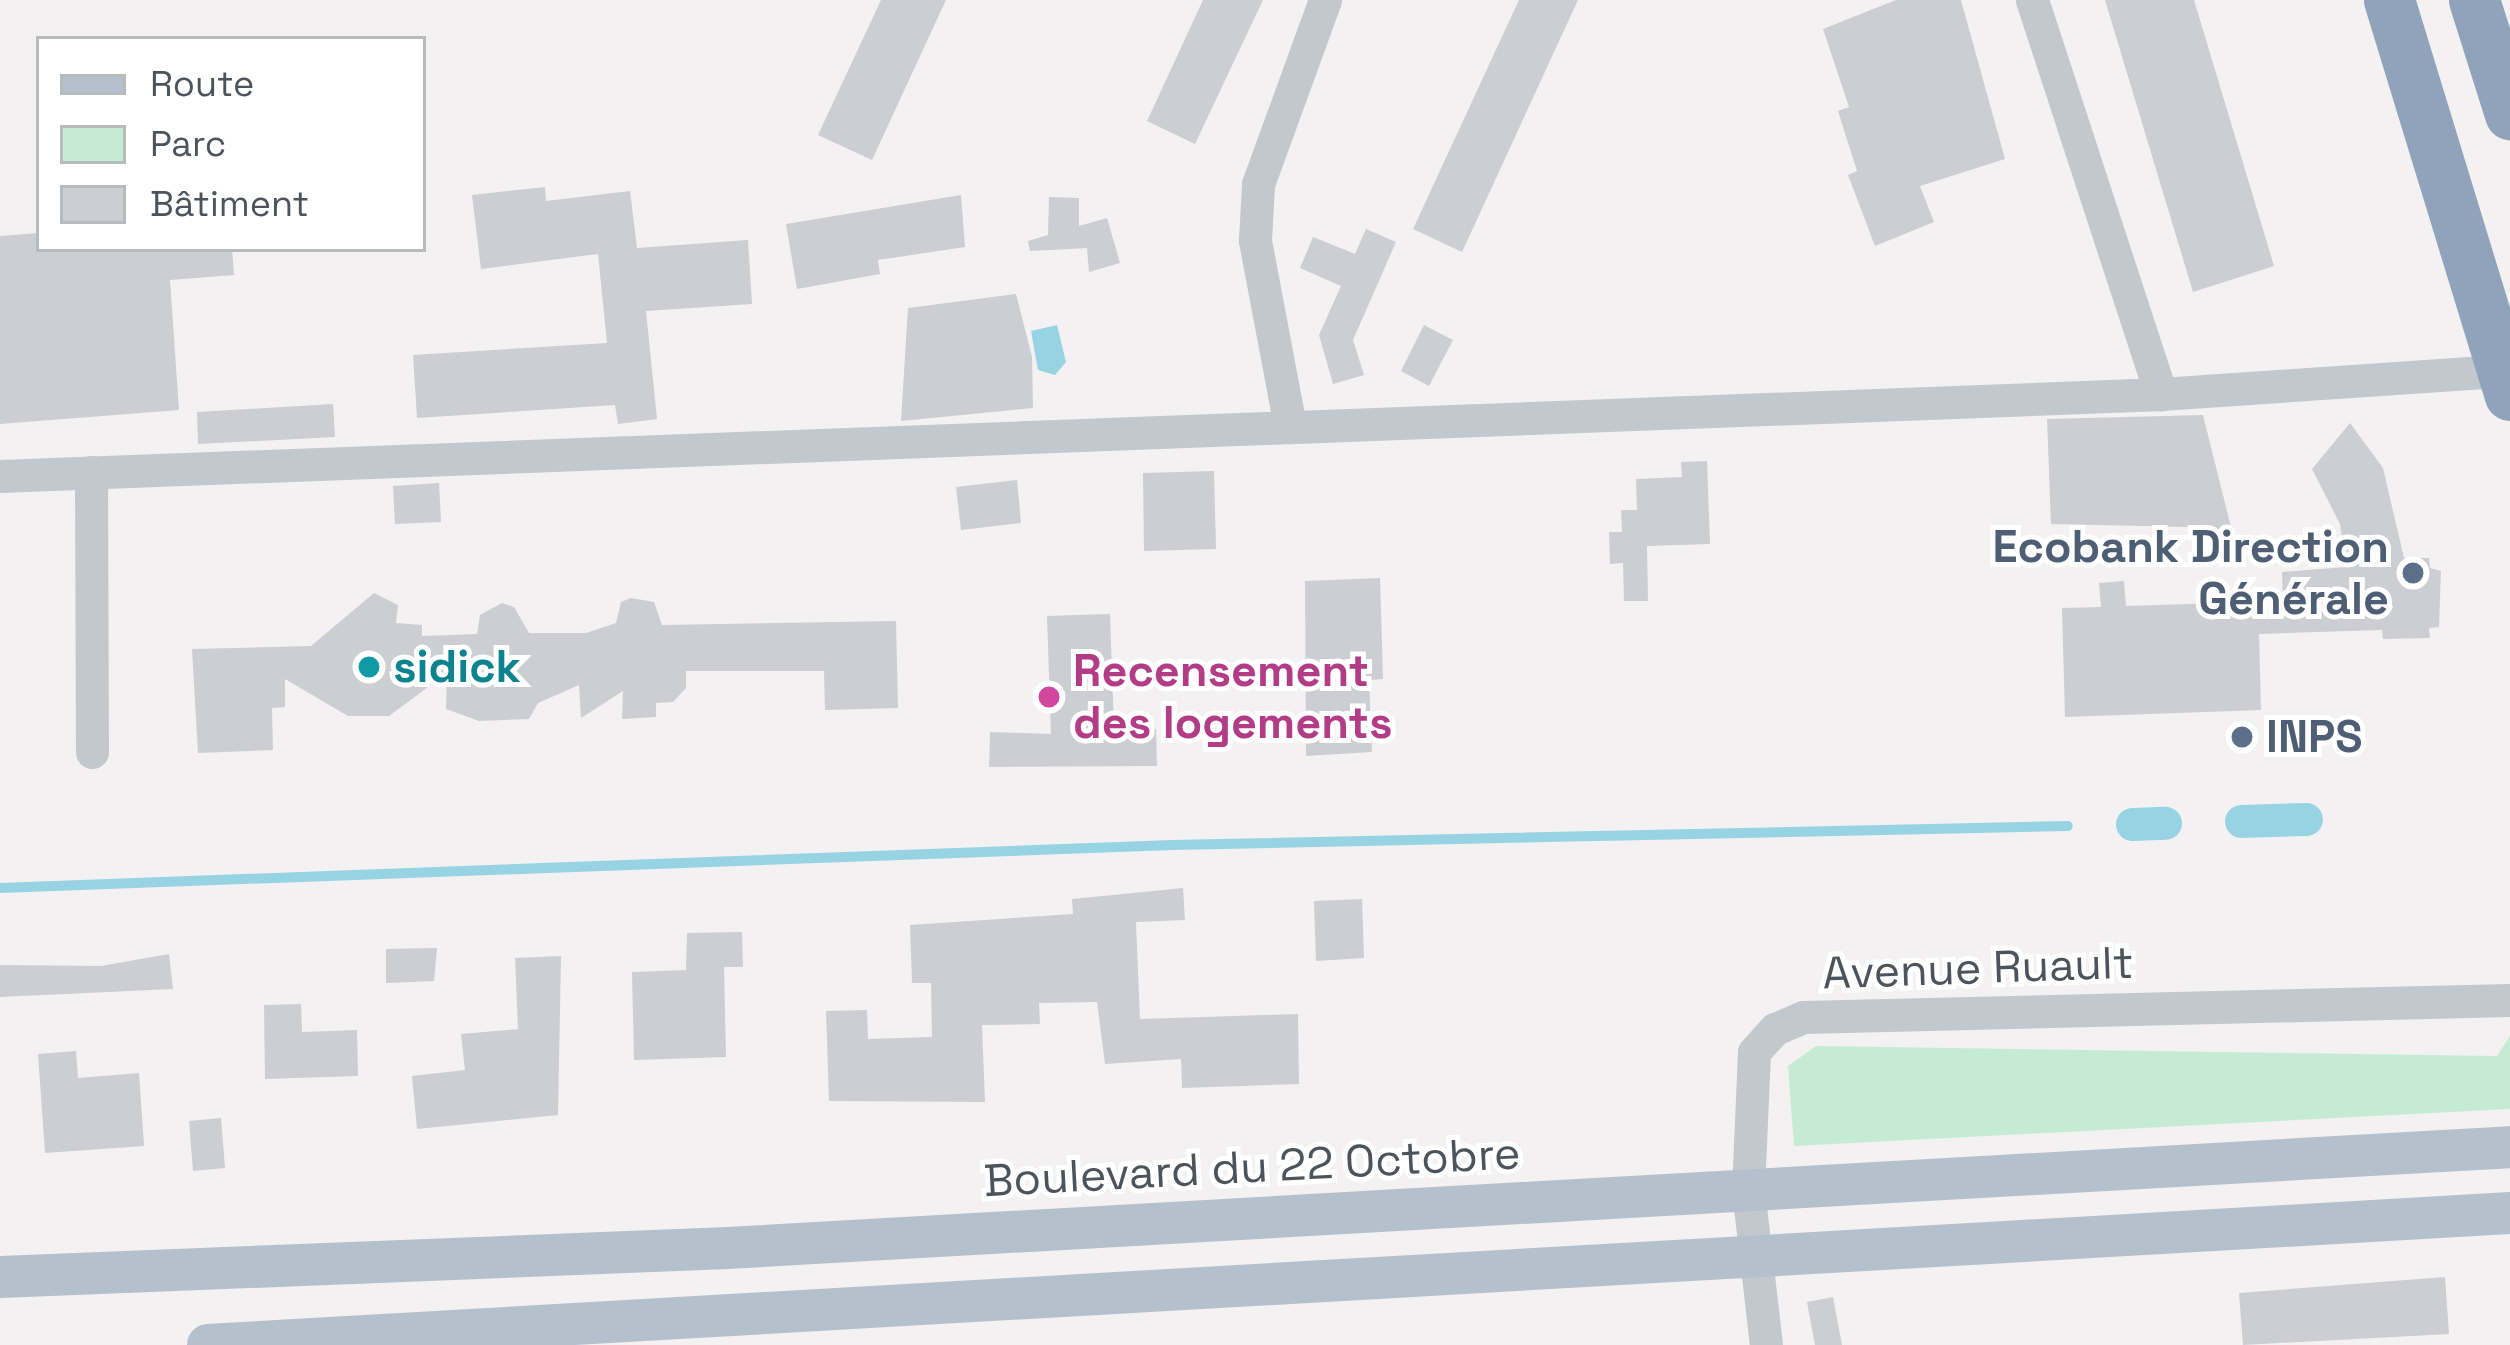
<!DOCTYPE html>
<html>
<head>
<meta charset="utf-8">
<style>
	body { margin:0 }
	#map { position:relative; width:2510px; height:1345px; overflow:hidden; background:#f3f1f1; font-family:"Space Grotesk",sans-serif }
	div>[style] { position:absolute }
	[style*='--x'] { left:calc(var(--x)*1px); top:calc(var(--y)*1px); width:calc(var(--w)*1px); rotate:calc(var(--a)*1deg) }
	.green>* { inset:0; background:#c6ebd4 }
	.water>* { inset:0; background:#98d3e3 }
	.stream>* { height:10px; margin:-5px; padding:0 5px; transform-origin:5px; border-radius:5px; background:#98d3e3 }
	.canal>* { height:33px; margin:-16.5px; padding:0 16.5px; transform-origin:16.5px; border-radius:16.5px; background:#98d3e3 }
	.building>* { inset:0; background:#ccced3 }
	.minor>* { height:33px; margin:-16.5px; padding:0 16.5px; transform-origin:16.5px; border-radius:16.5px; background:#c1c8ce }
	.major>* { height:42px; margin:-21px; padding:0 21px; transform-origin:21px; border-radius:21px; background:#b4c0cc }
	.highway>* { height:51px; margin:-25.5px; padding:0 25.5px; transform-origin:25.5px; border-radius:25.5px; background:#8fa4ba }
	.dots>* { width:33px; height:33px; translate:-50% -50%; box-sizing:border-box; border:6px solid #fff; border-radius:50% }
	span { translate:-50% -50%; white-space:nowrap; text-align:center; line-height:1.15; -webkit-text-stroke:10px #fff; paint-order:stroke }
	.service-label { font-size:45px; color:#4e5e75; font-weight:700 }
	.right { translate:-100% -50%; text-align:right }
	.left { translate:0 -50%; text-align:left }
	.culture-label { font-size:45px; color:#0d838f; font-weight:700 }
	.hotel-label { font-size:45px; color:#b23c85; font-weight:700 }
	.street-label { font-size:45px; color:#4b545c }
	.legend { position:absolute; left:36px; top:36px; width:390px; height:216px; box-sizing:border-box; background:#fff; border:3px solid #b7bbbe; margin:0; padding:15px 21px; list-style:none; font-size:36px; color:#4b545c }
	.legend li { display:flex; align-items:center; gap:24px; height:60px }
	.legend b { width:60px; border:3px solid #b7bbbe }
</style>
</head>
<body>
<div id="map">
	<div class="green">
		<div style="clip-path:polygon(2510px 1036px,2510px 1109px,1794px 1146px,1788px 1066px,1816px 1046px,2497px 1056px)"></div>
	</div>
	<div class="water">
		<div style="clip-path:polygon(1057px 325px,1066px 362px,1055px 375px,1038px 370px,1031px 331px)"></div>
	</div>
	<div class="stream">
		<div style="--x:0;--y:888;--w:1173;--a:-2.1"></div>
		<div style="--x:1172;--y:845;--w:896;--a:-1.21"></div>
	</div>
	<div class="canal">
		<div style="--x:2241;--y:821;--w:65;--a:-1.8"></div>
		<div style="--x:2132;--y:824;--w:33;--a:-2"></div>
	</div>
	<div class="building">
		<div style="clip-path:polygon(881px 0,946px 0,872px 160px,818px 135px)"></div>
		<div style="clip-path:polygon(1203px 0,1263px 0,1195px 144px,1147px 121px)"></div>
		<div style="clip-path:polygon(1519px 0,1578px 0,1462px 252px,1413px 229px)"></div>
		<div style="clip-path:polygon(1896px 0,1961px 0,2005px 159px,1920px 186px,1934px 222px,1875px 246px,1848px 175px,1857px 171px,1838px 111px,1849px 107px,1823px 29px)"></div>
		<div style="clip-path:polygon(2105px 0,2194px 0,2274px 266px,2193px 292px)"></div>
		<div style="clip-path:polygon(545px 187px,546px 201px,630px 191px,637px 248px,748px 240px,752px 304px,646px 311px,657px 419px,618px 424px,615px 405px,417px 418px,413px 355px,607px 343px,598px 254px,481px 269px,472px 195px)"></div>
		<div style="clip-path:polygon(961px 195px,965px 247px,878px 260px,880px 274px,797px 289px,786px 224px)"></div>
		<div style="clip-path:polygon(1049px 197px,1079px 198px,1079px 226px,1107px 218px,1120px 263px,1089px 272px,1087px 248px,1030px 251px,1028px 241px,1048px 235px)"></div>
		<div style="clip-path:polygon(1366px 229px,1396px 242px,1353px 340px,1364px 375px,1333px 384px,1319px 335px,1341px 286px,1300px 268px,1313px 237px,1355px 254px)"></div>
		<div style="clip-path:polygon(39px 233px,39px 249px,232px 249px,234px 275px,170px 280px,179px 410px,0 424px,0 236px)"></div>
		<div style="clip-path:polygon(1016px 294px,1032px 357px,1033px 408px,901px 421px,908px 308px)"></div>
		<div style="clip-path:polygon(1424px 325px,1453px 340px,1429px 386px,1401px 371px)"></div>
		<div style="clip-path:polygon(333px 404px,335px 437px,198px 444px,197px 412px)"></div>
		<div style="clip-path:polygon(2203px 415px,2231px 527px,2191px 538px,2188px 527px,2051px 524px,2047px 419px)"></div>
		<div style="clip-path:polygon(2350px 423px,2383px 468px,2404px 558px,2429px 558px,2430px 568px,2441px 571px,2439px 627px,2429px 628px,2430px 638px,2383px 639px,2382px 630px,2259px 634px,2261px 710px,2065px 717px,2062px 608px,2101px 607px,2099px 583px,2124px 581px,2126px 606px,2283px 601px,2282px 572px,2346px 567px,2340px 524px,2312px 469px)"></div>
		<div style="clip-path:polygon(1707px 461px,1710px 544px,1647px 546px,1648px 601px,1624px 601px,1623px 563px,1610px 564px,1609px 532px,1622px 532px,1621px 510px,1637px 510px,1636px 479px,1682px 477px,1681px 462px)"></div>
		<div style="clip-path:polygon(1214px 471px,1216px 549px,1144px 551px,1143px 473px)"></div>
		<div style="clip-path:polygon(1017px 480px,1021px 523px,961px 530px,956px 487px)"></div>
		<div style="clip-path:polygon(439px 483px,441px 522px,395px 524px,393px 486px)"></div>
		<div style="clip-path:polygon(1380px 578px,1383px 679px,1369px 680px,1372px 752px,1306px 756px,1305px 581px)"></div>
		<div style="clip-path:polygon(374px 593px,398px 605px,396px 623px,422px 625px,422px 636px,477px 634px,480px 615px,502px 603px,514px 607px,529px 633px,586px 633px,616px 623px,621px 602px,631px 598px,654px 602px,662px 625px,896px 621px,898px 708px,825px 710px,824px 671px,686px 671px,686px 688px,673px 702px,656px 703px,656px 717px,622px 719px,623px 691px,581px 718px,579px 685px,538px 703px,529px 719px,479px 721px,446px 709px,447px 673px,389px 716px,348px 716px,285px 679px,285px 707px,272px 708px,273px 750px,198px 753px,192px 649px,311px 646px)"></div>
		<div style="clip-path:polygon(1110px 614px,1114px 729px,1156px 729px,1157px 766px,989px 767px,990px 732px,1051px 734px,1047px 616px)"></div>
		<div style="clip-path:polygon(1183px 888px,1185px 920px,1136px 922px,1140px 1019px,1298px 1014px,1299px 1084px,1182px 1088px,1181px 1059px,1105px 1064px,1097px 1002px,1039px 1003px,1040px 1024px,982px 1025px,985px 1102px,829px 1101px,826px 1011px,867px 1010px,868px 1039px,932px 1037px,931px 983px,912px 983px,910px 925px,1073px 914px,1072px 899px)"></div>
		<div style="clip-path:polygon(1362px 899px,1364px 958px,1316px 961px,1314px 901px)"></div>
		<div style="clip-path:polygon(742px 932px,743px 967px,724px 967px,726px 1057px,634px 1060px,632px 972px,686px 970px,687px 933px)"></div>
		<div style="clip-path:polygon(437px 948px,434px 981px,386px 983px,386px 949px)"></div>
		<div style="clip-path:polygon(169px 954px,173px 989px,0 997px,0 965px,101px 966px)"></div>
		<div style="clip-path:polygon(561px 956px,558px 1115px,417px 1129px,412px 1076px,465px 1070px,461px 1034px,518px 1029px,515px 958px)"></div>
		<div style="clip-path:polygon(301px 1004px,302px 1032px,357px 1030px,358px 1076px,265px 1079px,264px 1005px)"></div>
		<div style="clip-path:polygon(76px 1051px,78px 1078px,139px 1073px,144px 1146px,45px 1153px,38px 1054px)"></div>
		<div style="clip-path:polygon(221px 1118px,225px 1168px,193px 1171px,189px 1121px)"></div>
		<div style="clip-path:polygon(2445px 1277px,2449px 1334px,2243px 1345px,2239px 1293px)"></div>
		<div style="clip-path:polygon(1833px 1297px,1842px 1345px,1815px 1345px,1807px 1302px)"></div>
	</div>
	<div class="minor">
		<div style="--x:2032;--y:0;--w:415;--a:71.9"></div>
		<div style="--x:1290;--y:426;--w:189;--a:-100.7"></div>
		<div style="--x:1255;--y:240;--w:56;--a:-86.9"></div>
		<div style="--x:1258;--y:184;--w:196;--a:-70"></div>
		<div style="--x:91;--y:472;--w:280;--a:89.8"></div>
		<div style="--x:0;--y:476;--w:2163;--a:-2.17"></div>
		<div style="--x:2161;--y:394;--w:342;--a:-3.9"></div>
		<div style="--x:1766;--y:1345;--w:156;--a:-96.6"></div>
		<div style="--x:1748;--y:1190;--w:138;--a:-87.5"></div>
		<div style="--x:1754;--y:1052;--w:31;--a:-48"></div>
		<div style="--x:1775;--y:1029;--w:30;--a:-23"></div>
		<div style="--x:1803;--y:1017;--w:707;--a:-1.38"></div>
	</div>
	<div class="major">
		<div style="--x:0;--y:1277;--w:729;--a:-2.28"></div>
		<div style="--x:728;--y:1248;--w:1785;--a:-3.24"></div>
		<div style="--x:208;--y:1345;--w:2306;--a:-3.28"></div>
	</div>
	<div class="highway">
		<div style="--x:2389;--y:0;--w:413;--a:73"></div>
		<div style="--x:2474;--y:0;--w:120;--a:72.5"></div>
	</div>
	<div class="dots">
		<div style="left:2413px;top:573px;background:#5c6f8a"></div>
		<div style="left:369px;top:667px;background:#0f9aa8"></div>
		<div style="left:1049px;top:697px;background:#d1479c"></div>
		<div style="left:2242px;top:737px;background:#5c6f8a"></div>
	</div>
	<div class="service-label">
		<span class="right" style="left:2389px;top:573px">Ecobank Direction<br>Générale</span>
		<span class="left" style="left:2266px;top:737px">INPS</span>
	</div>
	<div class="culture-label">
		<span class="left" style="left:393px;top:667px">sidick</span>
	</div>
	<div class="hotel-label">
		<span class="left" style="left:1073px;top:697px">Recensement<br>des logements</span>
	</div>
	<div class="street-label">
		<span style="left:1978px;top:968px;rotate:-2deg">Avenue Ruault</span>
		<span style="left:1252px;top:1167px;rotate:-3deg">Boulevard du 22 Octobre</span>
	</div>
	<ul class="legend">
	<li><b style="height:15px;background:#b4c0cc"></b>Route</li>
	<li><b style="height:33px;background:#c6ebd4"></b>Parc</li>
	<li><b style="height:33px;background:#ccced3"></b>Bâtiment</li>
	</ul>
</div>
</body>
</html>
